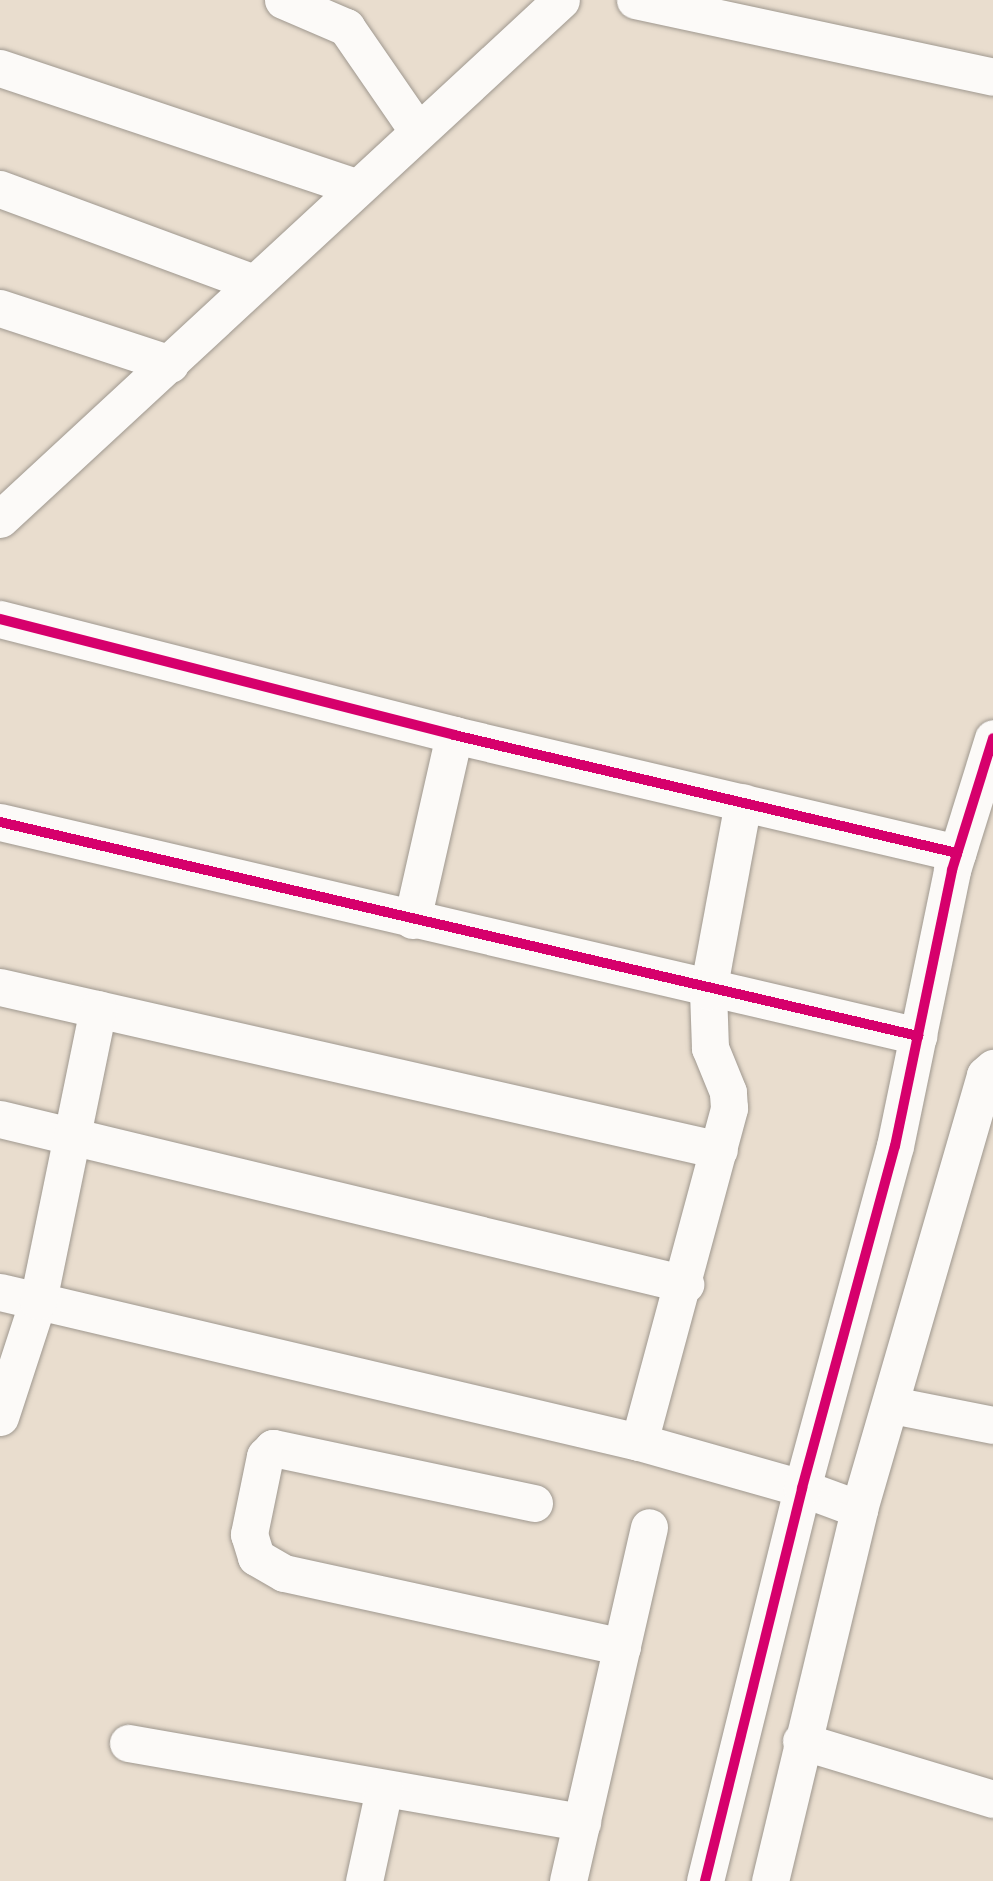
<!DOCTYPE html>
<html>
<head>
<meta charset="utf-8">
<style>
	body { margin:0 }
	#map { position:relative; width:993px; height:1881px; overflow:hidden; background:#e9ddce; font-family:"Gochi Hand",sans-serif }
	div>[style] { position:absolute }
	[style*='--x'] { left:calc(var(--x)*1px); top:calc(var(--y)*1px); width:calc(var(--w)*1px); rotate:calc(var(--a)*1deg) }
	.roads { filter:drop-shadow(0 0 2px #9f988f) drop-shadow(0 0 2px #9f988f) }
	.minor>* { height:37px; margin:-18.5px; padding:0 18.5px; transform-origin:18.5px; border-radius:18.5px; background:#fcfaf8 }
	.cycleway>* { height:10px; margin:-5px; padding:0 5px; transform-origin:5px; border-radius:5px; background:#d6006c }
	span { translate:-50% -50%; white-space:nowrap; text-align:center; line-height:1.15; -webkit-text-stroke:5px #f7f3e8; paint-order:stroke }
</style>
</head>
<body>
<div id="map">
	<div class="roads">
		<div class="minor">
			<div style="--x:283;--y:0;--w:69;--a:23.2"></div>
			<div style="--x:346;--y:27;--w:125;--a:55.4"></div>
			<div style="--x:635;--y:0;--w:366;--a:12.1"></div>
			<div style="--x:0;--y:68;--w:375;--a:18.5"></div>
			<div style="--x:0;--y:189;--w:271;--a:20.3"></div>
			<div style="--x:0;--y:308;--w:179;--a:18.2"></div>
			<div style="--x:0;--y:519;--w:764;--a:-42.77"></div>
			<div style="--x:0;--y:619;--w:469;--a:14.3"></div>
			<div style="--x:454;--y:735;--w:517;--a:13.2"></div>
			<div style="--x:0;--y:822;--w:943;--a:13.12"></div>
			<div style="--x:412;--y:920;--w:190;--a:-77.2"></div>
			<div style="--x:0;--y:987;--w:737;--a:12.77"></div>
			<div style="--x:0;--y:1119;--w:705;--a:13.54"></div>
			<div style="--x:0;--y:1292;--w:656;--a:13.21"></div>
			<div style="--x:639;--y:1442;--w:169;--a:15.8"></div>
			<div style="--x:802;--y:1488;--w:61;--a:20.2"></div>
			<div style="--x:892;--y:1405;--w:103;--a:11.2"></div>
			<div style="--x:0;--y:1417;--w:122;--a:-71.9"></div>
			<div style="--x:38;--y:1301;--w:298;--a:-78.4"></div>
			<div style="--x:639;--y:1442;--w:346;--a:-74.9"></div>
			<div style="--x:729;--y:1108;--w:16;--a:-94"></div>
			<div style="--x:728;--y:1092;--w:48;--a:-112.2"></div>
			<div style="--x:710;--y:1048;--w:57;--a:-92"></div>
			<div style="--x:708;--y:991;--w:192;--a:-79.5"></div>
			<div style="--x:534;--y:1503;--w:267;--a:-168.1"></div>
			<div style="--x:273;--y:1448;--w:11;--a:135"></div>
			<div style="--x:265;--y:1456;--w:80;--a:101.6"></div>
			<div style="--x:249;--y:1534;--w:24;--a:73"></div>
			<div style="--x:256;--y:1557;--w:32;--a:30"></div>
			<div style="--x:284;--y:1573;--w:346;--a:12.3"></div>
			<div style="--x:801;--y:1741;--w:201;--a:16.8"></div>
			<div style="--x:128;--y:1743;--w:461;--a:9.9"></div>
			<div style="--x:364;--y:1881;--w:94;--a:-77.7"></div>
			<div style="--x:568;--y:1881;--w:363;--a:-77.1"></div>
			<div style="--x:705;--y:1881;--w:405;--a:-76.1"></div>
			<div style="--x:802;--y:1488;--w:354;--a:-74.8"></div>
			<div style="--x:895;--y:1146;--w:282;--a:-78.3"></div>
			<div style="--x:952;--y:870;--w:138;--a:-72.7"></div>
			<div style="--x:770;--y:1881;--w:382;--a:-76.5"></div>
			<div style="--x:859;--y:1509;--w:452;--a:-73.8"></div>
			<div style="--x:985;--y:1075;--w:11;--a:-41"></div>
		</div>
	</div>
	<div class="cycleway">
		<div style="--x:0;--y:619;--w:469;--a:14.3"></div>
		<div style="--x:454;--y:735;--w:517;--a:13.2"></div>
		<div style="--x:0;--y:822;--w:943;--a:13.12"></div>
		<div style="--x:705;--y:1881;--w:405;--a:-76.1"></div>
		<div style="--x:802;--y:1488;--w:354;--a:-74.8"></div>
		<div style="--x:895;--y:1146;--w:282;--a:-78.3"></div>
		<div style="--x:952;--y:870;--w:138;--a:-72.7"></div>
	</div>
</div>
</body>
</html>
